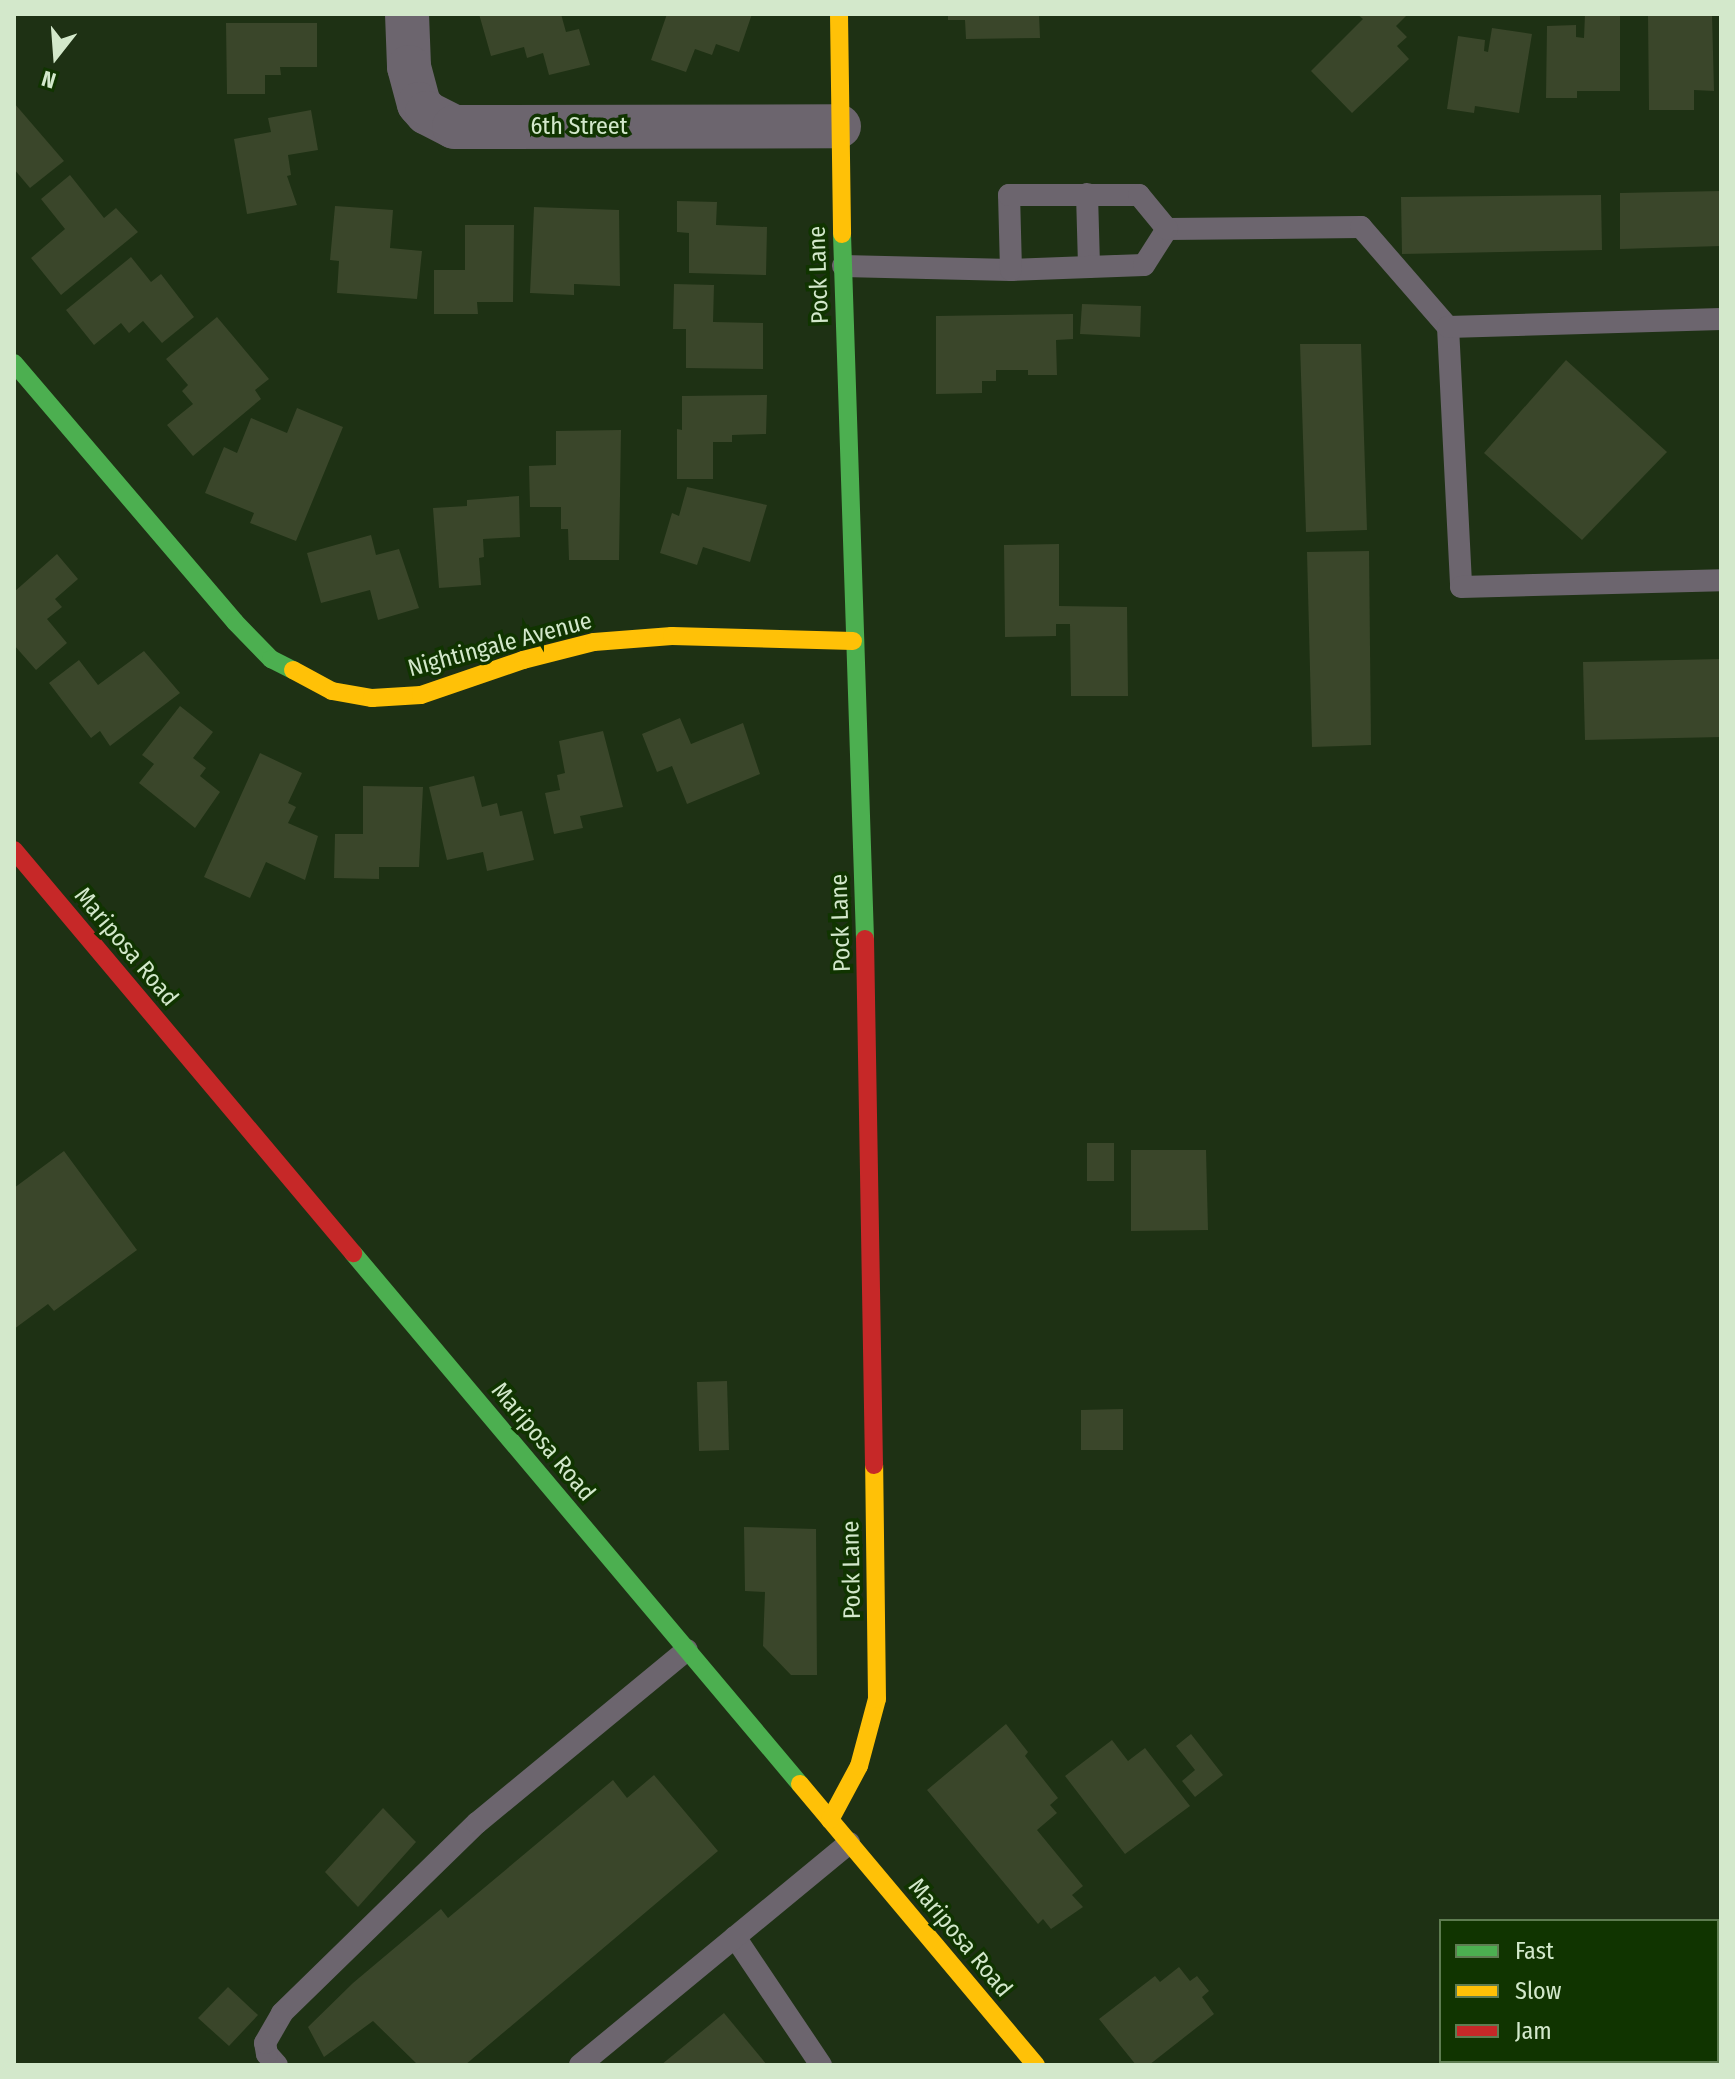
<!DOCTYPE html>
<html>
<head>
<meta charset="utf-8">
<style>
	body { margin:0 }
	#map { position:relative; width:1735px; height:2079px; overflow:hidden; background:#1e3114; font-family:"Fira Sans Condensed",sans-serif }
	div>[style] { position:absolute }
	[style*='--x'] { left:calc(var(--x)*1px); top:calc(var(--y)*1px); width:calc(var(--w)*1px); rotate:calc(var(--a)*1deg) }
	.building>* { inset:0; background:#3a462a }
	.lane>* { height:22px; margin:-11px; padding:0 11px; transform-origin:11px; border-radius:11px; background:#6c656e }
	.street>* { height:44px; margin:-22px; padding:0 22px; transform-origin:22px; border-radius:22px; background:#6c656e }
	.fast>* { height:18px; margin:-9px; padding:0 9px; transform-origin:9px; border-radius:9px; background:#4caf50 }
	.slow>* { height:18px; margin:-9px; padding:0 9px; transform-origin:9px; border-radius:9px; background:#ffc107 }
	.jam>* { height:18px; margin:-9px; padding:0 9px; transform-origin:9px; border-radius:9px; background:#c62828 }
	span { translate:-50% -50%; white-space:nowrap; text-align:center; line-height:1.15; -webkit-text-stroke:7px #103400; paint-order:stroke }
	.street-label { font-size:24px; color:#d3e8cb }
	.frame { position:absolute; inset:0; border:16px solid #d3e8cb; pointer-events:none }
	.legend { position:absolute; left:1439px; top:1919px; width:280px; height:144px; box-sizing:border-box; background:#103400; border:2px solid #5e7c51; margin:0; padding:10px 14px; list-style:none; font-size:24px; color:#d3e8cb }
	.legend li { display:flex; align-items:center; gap:16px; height:40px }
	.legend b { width:40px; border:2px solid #5e7c51 }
	.north { position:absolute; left:16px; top:16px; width:80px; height:80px; -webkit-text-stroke:6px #103400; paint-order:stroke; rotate:197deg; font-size:22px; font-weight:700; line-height:32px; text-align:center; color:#d3e8cb }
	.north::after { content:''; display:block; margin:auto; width:28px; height:36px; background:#d3e8cb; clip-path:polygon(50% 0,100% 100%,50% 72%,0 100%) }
</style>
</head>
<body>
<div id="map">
	<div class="building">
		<div style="clip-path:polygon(479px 14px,561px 14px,566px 32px,579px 29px,590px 65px,549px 75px,543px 53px,527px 58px,524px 47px,491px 56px)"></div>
		<div style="clip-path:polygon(667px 14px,752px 14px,739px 52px,716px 44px,712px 55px,695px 49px,686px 72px,651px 60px)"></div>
		<div style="clip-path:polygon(948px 14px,1039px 14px,1040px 38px,966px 39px,965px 20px,948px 20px)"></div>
		<div style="clip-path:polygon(1357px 14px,1408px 14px,1396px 26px,1407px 37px,1397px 46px,1409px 59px,1352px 113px,1311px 71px,1363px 19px)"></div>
		<div style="clip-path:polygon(1585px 14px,1620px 14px,1620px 91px,1577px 91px,1577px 98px,1546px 98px,1547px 26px,1576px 25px,1576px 37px,1584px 38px)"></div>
		<div style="clip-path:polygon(1648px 14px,1712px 14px,1714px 91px,1694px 90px,1694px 110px,1649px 110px)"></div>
		<div style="clip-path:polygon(226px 23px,317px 23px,317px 67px,280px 67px,281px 75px,265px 75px,265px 94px,227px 94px)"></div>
		<div style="clip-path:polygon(1492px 28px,1532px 34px,1519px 113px,1475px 106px,1474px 113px,1447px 109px,1458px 36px,1485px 40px,1484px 51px,1488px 52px)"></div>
		<div style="clip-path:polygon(14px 103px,64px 161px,30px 188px,14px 169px)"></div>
		<div style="clip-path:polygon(311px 110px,318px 150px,288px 155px,291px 175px,287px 176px,297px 205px,247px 214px,234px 139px,271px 132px,268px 118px)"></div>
		<div style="clip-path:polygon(70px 175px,104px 218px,116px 208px,138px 232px,61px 295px,31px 258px,65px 229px,41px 199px)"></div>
		<div style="clip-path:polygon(1721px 191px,1721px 246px,1620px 249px,1620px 193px)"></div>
		<div style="clip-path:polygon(1601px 195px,1602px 250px,1402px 254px,1401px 197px)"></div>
		<div style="clip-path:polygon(677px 201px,717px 202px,716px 225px,767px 227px,766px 275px,689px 273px,689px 233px,677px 232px)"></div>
		<div style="clip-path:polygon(335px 206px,393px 210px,390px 248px,422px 251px,417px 299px,337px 293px,339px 261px,330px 260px)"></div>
		<div style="clip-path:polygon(534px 207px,619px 210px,620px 286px,574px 284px,574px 295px,530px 293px)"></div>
		<div style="clip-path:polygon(465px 225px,514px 225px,513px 302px,477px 302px,478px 314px,434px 314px,434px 270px,465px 270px)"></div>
		<div style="clip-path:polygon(131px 257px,151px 282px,161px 274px,194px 317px,162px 343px,143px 321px,129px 333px,121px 323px,94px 345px,66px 310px)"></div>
		<div style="clip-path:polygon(674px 284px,714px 285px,713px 322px,763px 323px,763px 369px,686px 368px,686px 329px,673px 329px)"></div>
		<div style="clip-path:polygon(1082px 304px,1141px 306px,1140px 337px,1080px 334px)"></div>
		<div style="clip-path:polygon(1073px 314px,1073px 339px,1056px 340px,1057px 375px,1028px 375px,1028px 370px,996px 370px,996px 381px,982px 381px,982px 393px,936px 394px,936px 316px)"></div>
		<div style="clip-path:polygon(217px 317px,269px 379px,255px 390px,261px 399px,193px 456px,167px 425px,193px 404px,182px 391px,188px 385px,166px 359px)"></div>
		<div style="clip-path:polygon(1300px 344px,1361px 344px,1367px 530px,1306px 532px)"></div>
		<div style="clip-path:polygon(1566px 360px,1667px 452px,1582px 540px,1484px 453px)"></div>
		<div style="clip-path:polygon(767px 395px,766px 434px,732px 435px,732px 442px,713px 442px,713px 479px,677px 479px,677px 429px,682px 430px,682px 396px)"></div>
		<div style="clip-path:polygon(297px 408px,343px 427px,296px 541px,250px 523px,254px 513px,205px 493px,224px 447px,237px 453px,251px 418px,287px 433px)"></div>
		<div style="clip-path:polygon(621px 430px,619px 560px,569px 560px,568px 529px,561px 529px,561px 507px,530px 507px,529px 466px,556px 465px,556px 431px)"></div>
		<div style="clip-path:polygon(687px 487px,767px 505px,750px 562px,703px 547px,697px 565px,660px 553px,672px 513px,679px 516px)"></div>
		<div style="clip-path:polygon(519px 496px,520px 537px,483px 539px,484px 557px,479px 558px,481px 585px,439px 588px,433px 508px,467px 506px,467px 500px)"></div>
		<div style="clip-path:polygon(371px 535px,376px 555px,399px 549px,419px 608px,378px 620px,370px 590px,321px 603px,307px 553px)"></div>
		<div style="clip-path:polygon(1059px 544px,1059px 606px,1127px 607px,1128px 696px,1071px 696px,1070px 624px,1056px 624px,1056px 636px,1005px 637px,1004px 545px)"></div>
		<div style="clip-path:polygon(1369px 551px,1371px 745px,1312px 747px,1307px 552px)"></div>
		<div style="clip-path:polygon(57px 554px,78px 579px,55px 599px,62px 607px,47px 619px,67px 643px,36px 670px,14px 645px,14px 592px)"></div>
		<div style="clip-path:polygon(144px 651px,180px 693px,110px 746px,100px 731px,91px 738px,49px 683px,79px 660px,98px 685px)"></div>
		<div style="clip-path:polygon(1721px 659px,1721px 737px,1585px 740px,1583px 662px)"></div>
		<div style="clip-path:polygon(180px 706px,213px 732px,193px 758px,206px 768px,200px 776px,220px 792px,195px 828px,139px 783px,154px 764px,142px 755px)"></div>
		<div style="clip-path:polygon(680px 718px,691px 744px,743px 723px,760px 774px,687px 804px,672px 766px,657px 772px,642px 734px)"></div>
		<div style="clip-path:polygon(603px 731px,623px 807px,580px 816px,583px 828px,554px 834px,545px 793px,560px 790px,557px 775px,565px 773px,559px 741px)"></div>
		<div style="clip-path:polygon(260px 753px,302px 773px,288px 803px,296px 807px,288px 823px,318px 836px,305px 880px,266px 862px,250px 898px,204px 877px)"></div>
		<div style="clip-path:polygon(474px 776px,482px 807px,497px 803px,500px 816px,522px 811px,534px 860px,487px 871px,483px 852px,447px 860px,429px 787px)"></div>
		<div style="clip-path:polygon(363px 786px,423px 787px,419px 867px,379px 867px,379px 879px,334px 878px,335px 834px,363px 834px)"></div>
		<div style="clip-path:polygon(1087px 1143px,1114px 1143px,1114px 1181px,1087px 1181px)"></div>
		<div style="clip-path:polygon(1131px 1150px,1206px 1150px,1208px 1230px,1131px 1231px)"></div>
		<div style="clip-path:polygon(64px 1151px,137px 1250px,54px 1311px,48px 1304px,14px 1329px,14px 1188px)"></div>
		<div style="clip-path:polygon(727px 1381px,729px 1450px,699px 1451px,697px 1382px)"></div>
		<div style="clip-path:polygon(1123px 1409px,1123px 1450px,1081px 1450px,1081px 1410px)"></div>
		<div style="clip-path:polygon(744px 1527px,816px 1529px,817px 1675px,791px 1675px,763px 1646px,765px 1592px,745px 1591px)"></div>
		<div style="clip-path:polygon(1006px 1724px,1028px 1752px,1025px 1756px,1058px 1798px,1050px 1805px,1057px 1813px,1037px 1830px,1083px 1886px,1072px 1895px,1083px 1907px,1051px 1929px,1043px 1919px,1038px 1924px,927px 1790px)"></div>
		<div style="clip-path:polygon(1191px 1734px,1223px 1775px,1195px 1797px,1182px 1781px,1195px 1770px,1176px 1746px)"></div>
		<div style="clip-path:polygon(1112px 1740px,1128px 1761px,1145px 1748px,1190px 1806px,1125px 1854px,1065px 1776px)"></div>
		<div style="clip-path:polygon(654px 1775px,718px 1851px,465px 2065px,418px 2065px,373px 2021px,324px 2057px,308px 2027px,353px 1983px,441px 1909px,448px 1918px,613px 1780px,627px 1798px)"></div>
		<div style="clip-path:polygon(383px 1808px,416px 1842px,358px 1907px,325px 1872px)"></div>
		<div style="clip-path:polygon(1179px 1967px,1190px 1981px,1197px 1976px,1209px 1991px,1202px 1997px,1214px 2014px,1149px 2065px,1136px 2065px,1099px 2019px,1155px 1976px,1160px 1982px)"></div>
		<div style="clip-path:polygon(228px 1987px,258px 2015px,229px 2046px,198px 2018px)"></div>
		<div style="clip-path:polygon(724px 2013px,767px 2065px,661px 2065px)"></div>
	</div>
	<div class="lane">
		<div style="--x:1087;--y:194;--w:73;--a:88.4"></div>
		<div style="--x:1167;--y:229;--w:194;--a:-0.6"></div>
		<div style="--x:1361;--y:227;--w:133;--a:49"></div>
		<div style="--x:1448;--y:327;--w:260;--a:87.1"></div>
		<div style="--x:1461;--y:587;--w:260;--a:-1.5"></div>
		<div style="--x:843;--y:266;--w:168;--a:1.4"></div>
		<div style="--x:1011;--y:270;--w:133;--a:-2.2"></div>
		<div style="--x:1144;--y:265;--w:43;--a:-57.4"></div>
		<div style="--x:1011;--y:270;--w:75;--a:-91.5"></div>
		<div style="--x:1009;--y:195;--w:130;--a:0"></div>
		<div style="--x:1139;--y:195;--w:44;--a:50.5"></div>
		<div style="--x:1448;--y:327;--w:273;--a:-1.7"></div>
		<div style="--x:735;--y:1937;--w:154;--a:56.1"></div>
		<div style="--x:277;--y:2065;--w:15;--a:-132"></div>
		<div style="--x:267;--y:2054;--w:11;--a:-100"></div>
		<div style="--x:265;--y:2043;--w:34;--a:-60"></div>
		<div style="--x:282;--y:2013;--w:272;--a:-44.3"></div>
		<div style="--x:477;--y:1823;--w:272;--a:-39.5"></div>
		<div style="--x:580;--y:2065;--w:349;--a:-39.5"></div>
	</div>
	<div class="street">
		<div style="--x:407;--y:14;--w:53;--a:87.8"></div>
		<div style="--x:409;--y:67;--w:38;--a:75"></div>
		<div style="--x:419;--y:104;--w:12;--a:48"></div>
		<div style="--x:427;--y:113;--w:30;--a:27"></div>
		<div style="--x:454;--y:127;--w:385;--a:-0.1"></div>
	</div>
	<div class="fast">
		<div style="--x:842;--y:234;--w:705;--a:88.13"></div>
		<div style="--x:14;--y:363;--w:340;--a:49.5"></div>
		<div style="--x:235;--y:622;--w:52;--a:45.8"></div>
		<div style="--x:271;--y:659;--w:25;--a:27"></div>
		<div style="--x:353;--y:1253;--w:694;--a:49.91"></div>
	</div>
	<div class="slow">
		<div style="--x:839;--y:14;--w:220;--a:89.2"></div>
		<div style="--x:293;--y:670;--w:44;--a:28.3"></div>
		<div style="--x:332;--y:691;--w:41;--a:9.9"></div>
		<div style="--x:372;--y:698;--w:49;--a:-3.5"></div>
		<div style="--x:421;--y:695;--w:108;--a:-18.9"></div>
		<div style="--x:523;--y:660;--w:73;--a:-14.2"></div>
		<div style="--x:594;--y:642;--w:78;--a:-4.4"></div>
		<div style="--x:672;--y:636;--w:181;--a:1.6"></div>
		<div style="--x:800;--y:1784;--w:367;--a:50"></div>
		<div style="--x:830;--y:1820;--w:61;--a:-61.8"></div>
		<div style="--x:859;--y:1766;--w:69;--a:-75"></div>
		<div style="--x:877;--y:1699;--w:234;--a:-90.7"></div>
	</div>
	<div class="jam">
		<div style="--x:14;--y:850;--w:527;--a:49.93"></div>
		<div style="--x:865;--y:939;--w:526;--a:89.02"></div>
	</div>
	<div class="street-label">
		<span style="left:579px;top:127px">6th Street</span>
		<span style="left:819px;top:275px;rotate:-92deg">Pock Lane</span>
		<span style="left:500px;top:645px;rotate:-15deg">Nightingale Avenue</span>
		<span style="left:841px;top:923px;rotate:-92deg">Pock Lane</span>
		<span style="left:126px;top:947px;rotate:50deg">Mariposa Road</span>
		<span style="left:543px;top:1442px;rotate:50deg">Mariposa Road</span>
		<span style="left:852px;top:1570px;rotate:-91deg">Pock Lane</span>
		<span style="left:960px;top:1938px;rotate:50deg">Mariposa Road</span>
	</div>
	<div class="frame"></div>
	<ul class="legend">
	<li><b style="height:10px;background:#4caf50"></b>Fast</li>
	<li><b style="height:10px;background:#ffc107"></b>Slow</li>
	<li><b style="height:10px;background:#c62828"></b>Jam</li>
	</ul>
	<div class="north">N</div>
</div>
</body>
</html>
